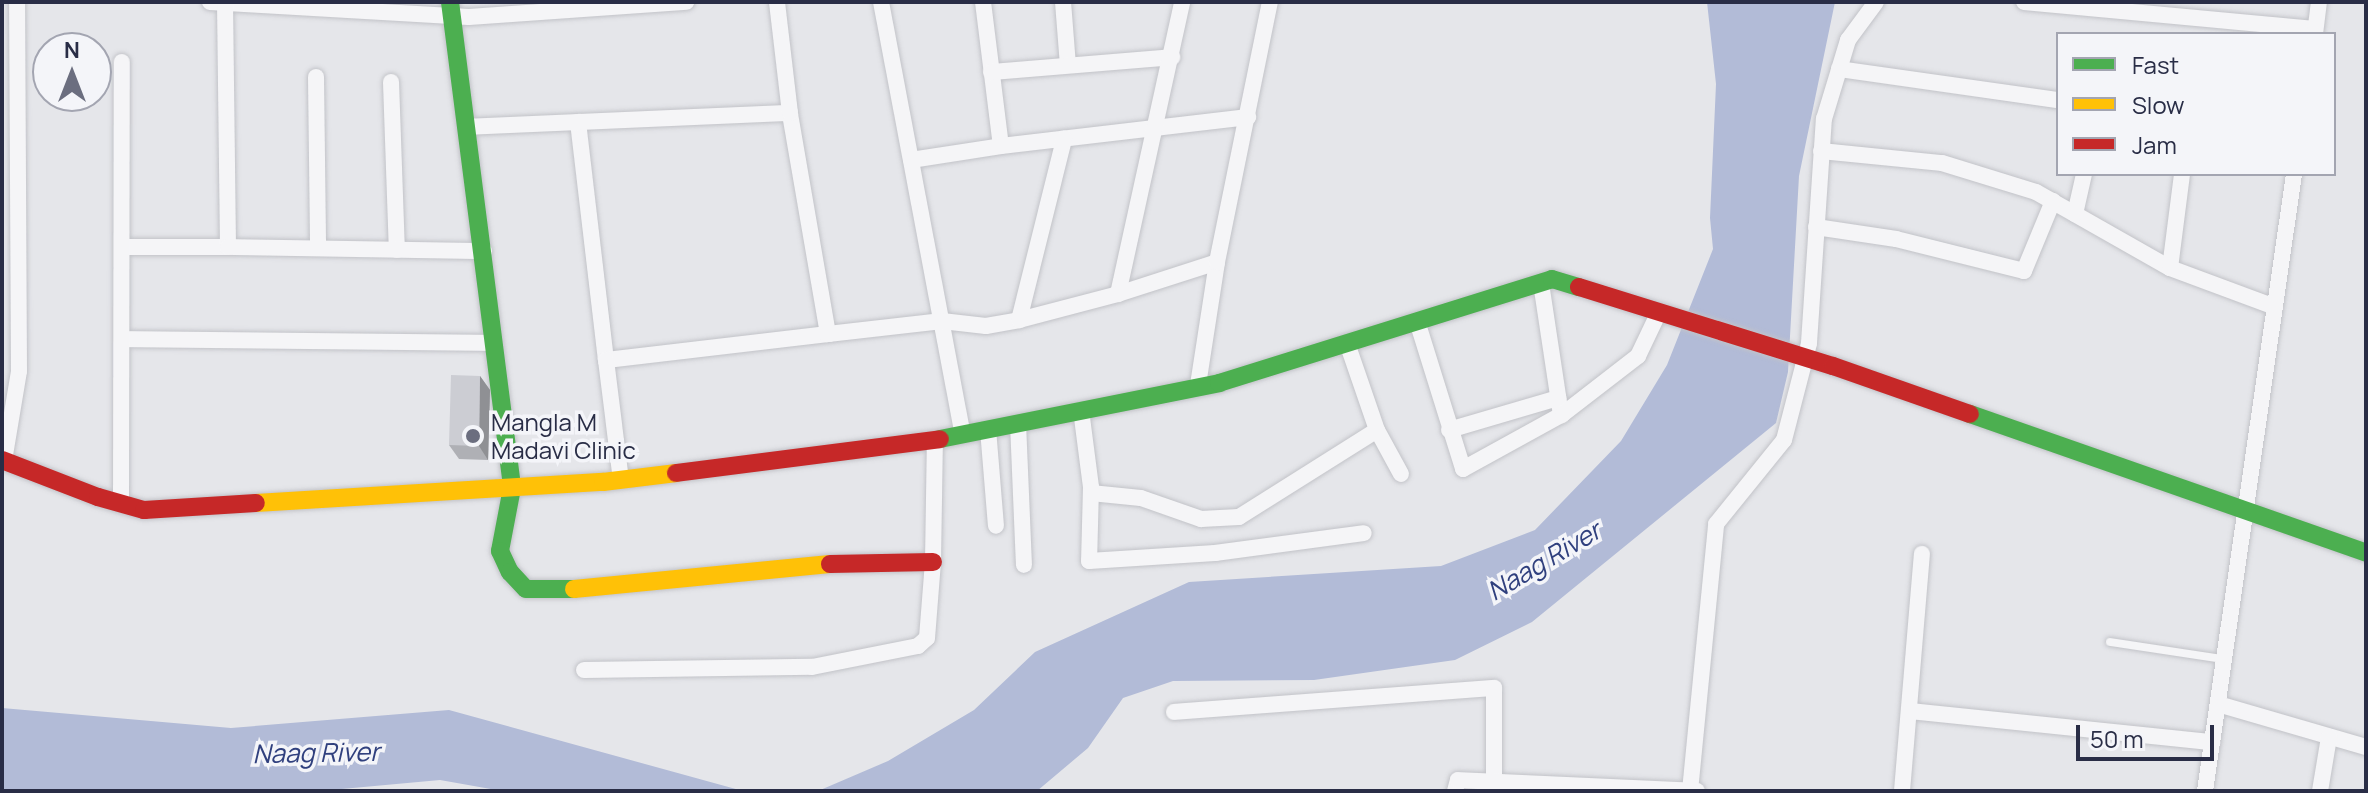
<!DOCTYPE html>
<html>
<head>
<meta charset="utf-8">
<style>
	body { margin:0 }
	#map { position:relative; width:2368px; height:793px; overflow:hidden; background:#e5e6ea; font-family:Manrope,sans-serif }
	div>[style] { position:absolute }
	[style*='--x'] { left:calc(var(--x)*1px); top:calc(var(--y)*1px); width:calc(var(--w)*1px); rotate:calc(var(--a)*1deg) }
	.water>* { inset:0; background:#b2bbd7 }
	.roads { filter:drop-shadow(0 0 2px #c2c3c8) drop-shadow(0 0 2px #c2c3c8) }
	.lane>* { height:8px; margin:-4px; padding:0 4px; transform-origin:4px; border-radius:4px; background:#f5f5f7 }
	.street>* { height:16px; margin:-8px; padding:0 8px; transform-origin:8px; border-radius:8px; background:#f5f5f7 }
	.fast>* { height:18px; margin:-9px; padding:0 9px; transform-origin:9px; border-radius:9px; background:#4caf50 }
	.slow>* { height:18px; margin:-9px; padding:0 9px; transform-origin:9px; border-radius:9px; background:#ffc107 }
	.jam>* { height:18px; margin:-9px; padding:0 9px; transform-origin:9px; border-radius:9px; background:#c62828 }
	.wall>* { inset:0; background:#afb0b5 }
	.shaded-wall>* { inset:0; background:#8f9094 }
	.building>* { inset:0; background:#cccdd3 }
	.dots>* { width:22px; height:22px; translate:-50% -50%; box-sizing:border-box; border:4px solid #f4f5f9; border-radius:50% }
	span { translate:-50% -50%; white-space:nowrap; text-align:center; line-height:1.15; -webkit-text-stroke:7px #f4f5f9; paint-order:stroke }
	.poi-label { font-size:24px; color:#292d46 }
	.left { translate:0 -50%; text-align:left }
	.water-label { font-size:26px; color:#30407e; font-style:italic }
	.frame { position:absolute; inset:0; border:4px solid #292d46; pointer-events:none }
	.legend { position:absolute; left:2056px; top:32px; width:280px; height:144px; box-sizing:border-box; background:#f4f5f9; border:2px solid #a3a5b1; margin:0; padding:10px 14px; list-style:none; font-size:24px; color:#292d46 }
	.legend li { display:flex; align-items:center; gap:16px; height:40px }
	.legend b { width:40px; border:2px solid #a3a5b1 }
	.north { position:absolute; left:32px; top:32px; width:80px; height:80px; box-sizing:border-box; background:#f4f5f9; border:2px solid #a3a5b1; border-radius:50%; rotate:0deg; font-size:22px; font-weight:700; line-height:32px; text-align:center; color:#292d46 }
	.north::after { content:''; display:block; margin:auto; width:28px; height:36px; background:#6b6e7f; clip-path:polygon(50% 0,100% 100%,50% 72%,0 100%) }
	.scale { position:absolute; left:2076px; top:725px; width:138px; height:36px; box-sizing:border-box; border:4px solid #292d46; border-top:0; padding-left:10px; font-size:24px; line-height:28px; white-space:nowrap; color:#292d46; -webkit-text-stroke:6px #f4f5f9; paint-order:stroke }
</style>
</head>
<body>
<div id="map">
	<div class="water">
		<div style="clip-path:polygon(1707px 2px,1835px 2px,1799px 176px,1788px 372px,1776px 423px,1532px 622px,1455px 660px,1314px 680px,1173px 681px,1123px 698px,1088px 748px,1037px 791px,818px 791px,888px 761px,974px 710px,1035px 652px,1189px 582px,1441px 566px,1535px 530px,1621px 441px,1667px 365px,1713px 249px,1710px 218px,1716px 84px)"></div>
		<div style="clip-path:polygon(2px 708px,231px 728px,449px 710px,743px 791px,502px 791px,440px 780px,320px 791px,2px 791px)"></div>
	</div>
	<div class="roads">
		<div class="lane">
			<div style="--x:2110;--y:642;--w:114;--a:8.6"></div>
		</div>
		<div class="street">
			<div style="--x:210;--y:2;--w:259;--a:3.3"></div>
			<div style="--x:469;--y:17;--w:218;--a:-4"></div>
			<div style="--x:881;--y:2;--w:440;--a:79.3"></div>
			<div style="--x:983;--y:2;--w:145;--a:82.9"></div>
			<div style="--x:1001;--y:146;--w:249;--a:-6.7"></div>
			<div style="--x:1063;--y:2;--w:63;--a:85.5"></div>
			<div style="--x:2024;--y:2;--w:292;--a:5.3"></div>
			<div style="--x:2315;--y:34;--w:32;--a:-83"></div>
			<div style="--x:1839;--y:69;--w:221;--a:8.1"></div>
			<div style="--x:991;--y:72;--w:182;--a:-4.7"></div>
			<div style="--x:316;--y:77;--w:171;--a:89.3"></div>
			<div style="--x:391;--y:82;--w:168;--a:88"></div>
			<div style="--x:578;--y:122;--w:240;--a:83.3"></div>
			<div style="--x:606;--y:360;--w:224;--a:-6.7"></div>
			<div style="--x:828;--y:334;--w:224;--a:-99.8"></div>
			<div style="--x:466;--y:127;--w:324;--a:-2.5"></div>
			<div style="--x:790;--y:113;--w:112;--a:-96.7"></div>
			<div style="--x:1821;--y:151;--w:122;--a:5.7"></div>
			<div style="--x:1942;--y:163;--w:98;--a:17.1"></div>
			<div style="--x:2036;--y:192;--w:154;--a:29.6"></div>
			<div style="--x:2170;--y:268;--w:112;--a:20.4"></div>
			<div style="--x:911;--y:160;--w:91;--a:-8.8"></div>
			<div style="--x:2075;--y:214;--w:41;--a:-77.3"></div>
			<div style="--x:1816;--y:227;--w:81;--a:8.5"></div>
			<div style="--x:1896;--y:239;--w:132;--a:14"></div>
			<div style="--x:2024;--y:271;--w:76;--a:-67.5"></div>
			<div style="--x:122;--y:247;--w:106;--a:0"></div>
			<div style="--x:228;--y:247;--w:245;--a:-90.7"></div>
			<div style="--x:228;--y:247;--w:256;--a:0.9"></div>
			<div style="--x:2170;--y:268;--w:95;--a:-82.7"></div>
			<div style="--x:1541;--y:283;--w:134;--a:81.4"></div>
			<div style="--x:1118;--y:294;--w:299;--a:-77.6"></div>
			<div style="--x:1019;--y:320;--w:102;--a:-14.7"></div>
			<div style="--x:1118;--y:294;--w:104;--a:-17.9"></div>
			<div style="--x:1417;--y:321;--w:155;--a:72.7"></div>
			<div style="--x:1463;--y:469;--w:114;--a:-28.8"></div>
			<div style="--x:1563;--y:414;--w:95;--a:-37.7"></div>
			<div style="--x:1638;--y:356;--w:49;--a:-64.5"></div>
			<div style="--x:828;--y:334;--w:115;--a:-6.5"></div>
			<div style="--x:942;--y:321;--w:44;--a:6.5"></div>
			<div style="--x:986;--y:326;--w:34;--a:-10"></div>
			<div style="--x:1019;--y:320;--w:187;--a:-76"></div>
			<div style="--x:122;--y:339;--w:372;--a:0.6"></div>
			<div style="--x:1347;--y:343;--w:92;--a:71"></div>
			<div style="--x:1377;--y:430;--w:50;--a:61.4"></div>
			<div style="--x:606;--y:360;--w:121;--a:82.9"></div>
			<div style="--x:1198;--y:385;--w:124;--a:-81.2"></div>
			<div style="--x:1217;--y:262;--w:265;--a:-78.5"></div>
			<div style="--x:1081;--y:410;--w:78;--a:82.6"></div>
			<div style="--x:1091;--y:487;--w:74;--a:91.5"></div>
			<div style="--x:1089;--y:561;--w:126;--a:-3.6"></div>
			<div style="--x:1215;--y:553;--w:150;--a:-7.6"></div>
			<div style="--x:1018;--y:423;--w:142;--a:87.6"></div>
			<div style="--x:988;--y:429;--w:97;--a:85.3"></div>
			<div style="--x:1449;--y:430;--w:114;--a:-16.4"></div>
			<div style="--x:4;--y:461;--w:91;--a:-80.5"></div>
			<div style="--x:19;--y:371;--w:369;--a:-90.3"></div>
			<div style="--x:1091;--y:493;--w:50;--a:5.7"></div>
			<div style="--x:1141;--y:498;--w:64;--a:19.3"></div>
			<div style="--x:1201;--y:519;--w:38;--a:-3"></div>
			<div style="--x:1239;--y:517;--w:163;--a:-32.2"></div>
			<div style="--x:121;--y:503;--w:441;--a:-89.9"></div>
			<div style="--x:584;--y:670;--w:228;--a:-0.8"></div>
			<div style="--x:812;--y:667;--w:108;--a:-11.2"></div>
			<div style="--x:918;--y:646;--w:12;--a:-42"></div>
			<div style="--x:927;--y:638;--w:76;--a:-85.5"></div>
			<div style="--x:933;--y:562;--w:122;--a:-89.1"></div>
			<div style="--x:2218;--y:704;--w:154;--a:16.2"></div>
			<div style="--x:1910;--y:711;--w:304;--a:5.9"></div>
			<div style="--x:1174;--y:712;--w:321;--a:-4.3"></div>
			<div style="--x:1494;--y:688;--w:95;--a:90"></div>
			<div style="--x:1455;--y:791;--w:11;--a:-75"></div>
			<div style="--x:1458;--y:780;--w:239;--a:2.6"></div>
			<div style="--x:1690;--y:791;--w:268;--a:-84.4"></div>
			<div style="--x:1716;--y:524;--w:108;--a:-51"></div>
			<div style="--x:1784;--y:440;--w:100;--a:-75.5"></div>
			<div style="--x:1809;--y:343;--w:225;--a:-86.2"></div>
			<div style="--x:1824;--y:119;--w:83;--a:-73.1"></div>
			<div style="--x:1848;--y:40;--w:47;--a:-53.6"></div>
			<div style="--x:1902;--y:791;--w:238;--a:-85.2"></div>
			<div style="--x:2205;--y:791;--w:623;--a:-81.79"></div>
			<div style="--x:2320;--y:791;--w:55;--a:-80.5"></div>
		</div>
		<div class="fast">
			<div style="--x:450;--y:2;--w:490;--a:82.7"></div>
			<div style="--x:512;--y:488;--w:64;--a:100.8"></div>
			<div style="--x:500;--y:551;--w:23;--a:65"></div>
			<div style="--x:510;--y:572;--w:23;--a:47"></div>
			<div style="--x:526;--y:589;--w:48;--a:0"></div>
			<div style="--x:1970;--y:414;--w:420;--a:19.3"></div>
			<div style="--x:940;--y:439;--w:285;--a:-11.3"></div>
			<div style="--x:1219;--y:383;--w:349;--a:-17.3"></div>
			<div style="--x:1552;--y:279;--w:28;--a:17"></div>
		</div>
		<div class="slow">
			<div style="--x:256;--y:503;--w:348;--a:-3.5"></div>
			<div style="--x:603;--y:482;--w:74;--a:-7"></div>
			<div style="--x:574;--y:589;--w:257;--a:-5.6"></div>
		</div>
		<div class="jam">
			<div style="--x:1579;--y:287;--w:266;--a:17.3"></div>
			<div style="--x:1833;--y:366;--w:145;--a:19.3"></div>
			<div style="--x:2;--y:460;--w:103;--a:21.1"></div>
			<div style="--x:98;--y:497;--w:48;--a:15.8"></div>
			<div style="--x:144;--y:510;--w:112;--a:-3.6"></div>
			<div style="--x:676;--y:473;--w:266;--a:-7.3"></div>
			<div style="--x:830;--y:564;--w:103;--a:-1.1"></div>
		</div>
	</div>
	<div class="wall">
		<div style="clip-path:polygon(480px 376px,490px 390px,488px 460px,459px 459px,449px 445px)"></div>
	</div>
	<div class="shaded-wall">
		<div style="clip-path:polygon(480px 376px,490px 390px,488px 460px,479px 446px)"></div>
	</div>
	<div class="building">
		<div style="clip-path:polygon(451px 375px,480px 376px,479px 446px,449px 445px)"></div>
	</div>
	<div class="dots">
		<div style="left:473px;top:436px;background:#6b6e7f"></div>
	</div>
	<div class="poi-label">
		<span class="left" style="left:491px;top:436px">Mangla M<br>Madavi Clinic</span>
	</div>
	<div class="water-label">
		<span style="left:1544px;top:561px;rotate:-31deg">Naag River</span>
		<span style="left:316px;top:753px;rotate:-1deg">Naag River</span>
	</div>
	<div class="frame"></div>
	<ul class="legend">
	<li><b style="height:10px;background:#4caf50"></b>Fast</li>
	<li><b style="height:10px;background:#ffc107"></b>Slow</li>
	<li><b style="height:10px;background:#c62828"></b>Jam</li>
	</ul>
	<div class="north">N</div>
	<div class="scale">50 m</div>
</div>
</body>
</html>
